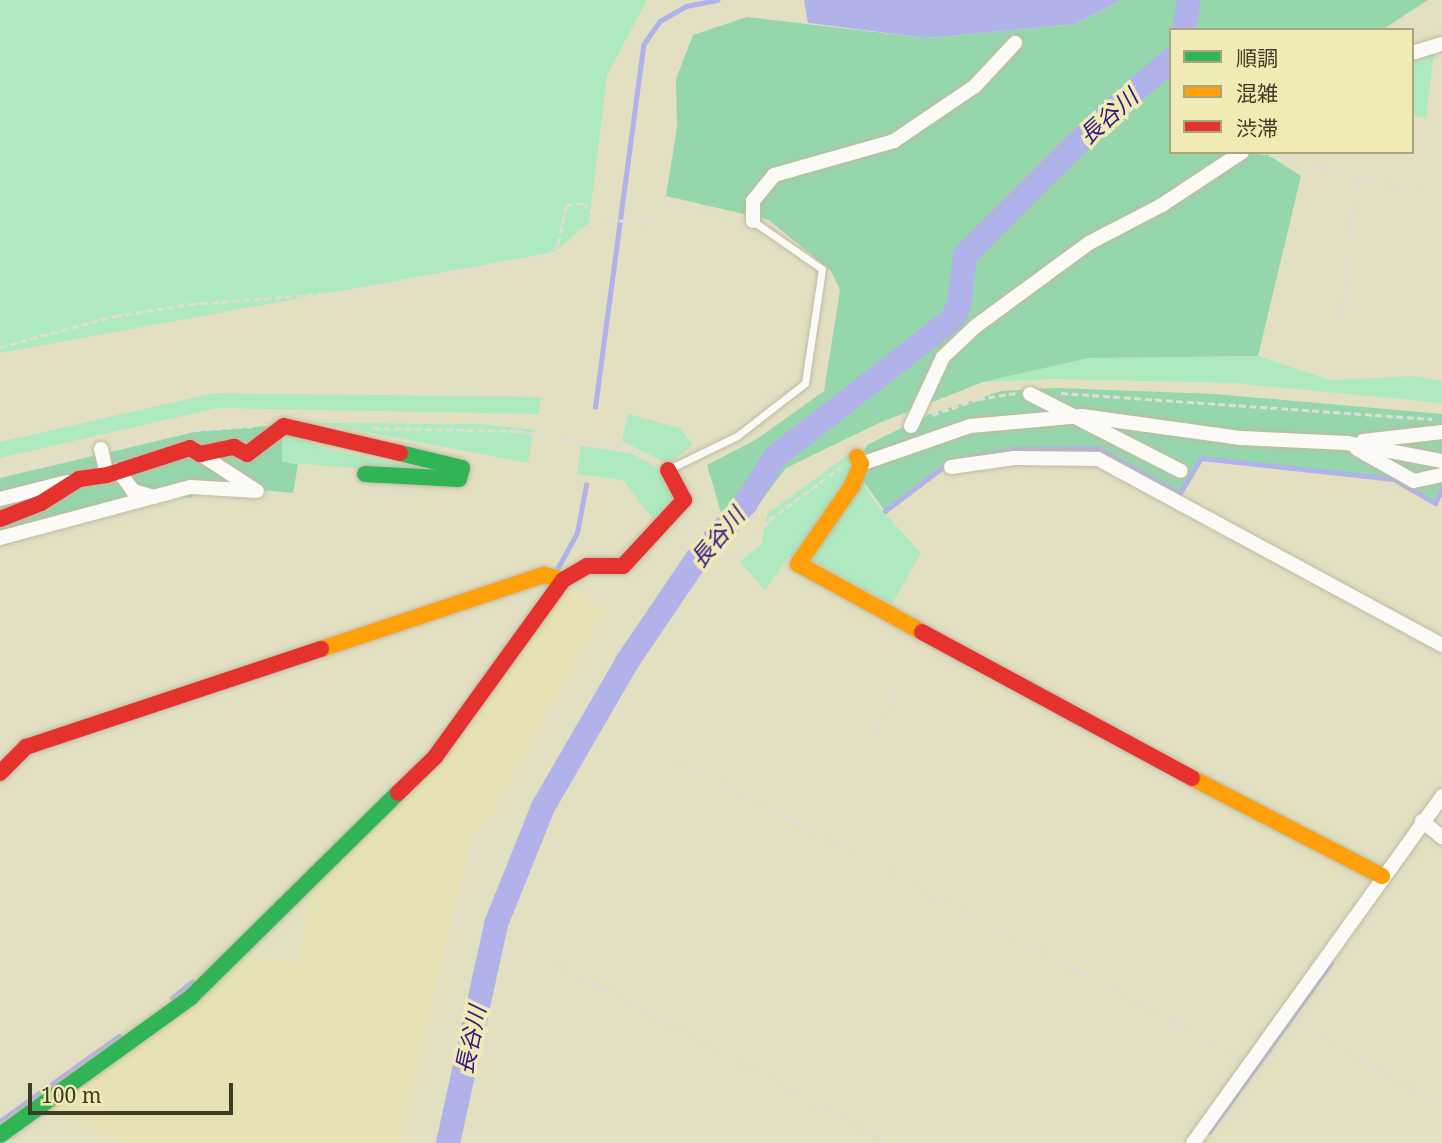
<!DOCTYPE html>
<html>
<head>
<meta charset="utf-8">
<style>
	body { margin:0 }
	#map { position:relative; width:1442px; height:1143px; overflow:hidden; background:#e3e0c2; font-family:"Noto Serif","Noto Sans JP",serif }
	div>[style] { position:absolute }
	[style*='--x'] { left:calc(var(--x)*1px); top:calc(var(--y)*1px); width:calc(var(--w)*1px); rotate:calc(var(--a)*1deg) }
	.built>* { inset:0; background:#e7e2b3 }
	.green>* { inset:0; background:#afe9c0 }
	.forest>* { inset:0; background:#96d6ac }
	.water>* { inset:0; background:#b1b2e9 }
	.stream>* { height:4.5px; margin:-2.25px; padding:0 2.25px; transform-origin:2.25px; border-radius:2.25px; background:#b1b2e9 }
	.river>* { height:24px; margin:-12px; padding:0 12px; transform-origin:12px; border-radius:12px; background:#b1b2e9 }
	.path>* { height:2.5px; margin-top:-1.25px; transform-origin:0; background:repeating-linear-gradient(90deg,#dfddd4 0 7px,transparent 0 10.5px) }
	.roads { filter:drop-shadow(0 0 2px #bdbba3) drop-shadow(0 0 2px #bdbba3) }
	.lane>* { height:7px; margin:-3.5px; padding:0 3.5px; transform-origin:3.5px; border-radius:3.5px; background:#fbfaf6 }
	.street>* { height:14px; margin:-7px; padding:0 7px; transform-origin:7px; border-radius:7px; background:#fbfaf6 }
	.fast>* { height:16px; margin:-8px; padding:0 8px; transform-origin:8px; border-radius:8px; background:#30b455 }
	.slow>* { height:16px; margin:-8px; padding:0 8px; transform-origin:8px; border-radius:8px; background:#ff9f0a }
	.jam>* { height:16px; margin:-8px; padding:0 8px; transform-origin:8px; border-radius:8px; background:#e5322d }
	span { translate:-50% -50%; white-space:nowrap; text-align:center; line-height:1.15; -webkit-text-stroke:7px #f0eab5; paint-order:stroke }
	.water-label { font-size:23px; color:#2e1781; font-style:italic }
	.legend { position:absolute; left:1169px; top:28px; width:245px; height:126px; box-sizing:border-box; background:#f0eab5; border:2px solid #a9a57d; margin:0; padding:9px 12px; list-style:none; font-size:21px; color:#3f3d28 }
	.legend li { display:flex; align-items:center; gap:14px; height:35px }
	.legend b { width:35px; border:2px solid #a9a57d }
	.scale { position:absolute; left:28px; top:1083px; width:205px; height:32px; box-sizing:border-box; border:4px solid #3f3d28; border-top:0; padding-left:9px; font-size:21px; line-height:24px; white-space:nowrap; color:#3f3d28; -webkit-text-stroke:5px #f0eab5; paint-order:stroke }
</style>
</head>
<body>
<div id="map">
	<div class="built">
		<div style="clip-path:polygon(568px 588px,605px 609px,490px 817px,473px 832px,399px 1143px,128px 1143px,46px 1111px,242px 953px,297px 964px,313px 883px)"></div>
	</div>
	<div class="green">
		<div style="clip-path:polygon(0 0,647px 0,607px 75px,589px 223px,554px 252px,0 353px)"></div>
		<div style="clip-path:polygon(1434px 52px,1426px 118px,1412px 115px,1412px 57px)"></div>
		<div style="clip-path:polygon(1258px 356px,1330px 380px,1414px 376px,1442px 381px,1442px 403px,1233px 383px,1055px 379px,983px 382px,1089px 358px)"></div>
		<div style="clip-path:polygon(214px 393px,541px 397px,539px 414px,217px 408px,0 458px,0 442px)"></div>
		<div style="clip-path:polygon(628px 414px,680px 428px,693px 445px,668px 464px,622px 441px)"></div>
		<div style="clip-path:polygon(319px 423px,481px 424px,534px 430px,528px 463px)"></div>
		<div style="clip-path:polygon(282px 425px,321px 448px,463px 477px,282px 462px)"></div>
		<div style="clip-path:polygon(581px 446px,630px 453px,648px 462px,667px 477px,677px 502px,656px 523px,623px 480px,577px 474px)"></div>
		<div style="clip-path:polygon(849px 454px,873px 500px,921px 553px,892px 604px,817px 563px,789px 556px,765px 591px,740px 561px,761px 545px,767px 514px)"></div>
	</div>
	<div class="forest">
		<div style="clip-path:polygon(1121px 0,1428px 0,1382px 30px,1171px 30px,1171px 152px,1264px 152px,1301px 176px,1258px 356px,1089px 358px,983px 382px,879px 423px,786px 468px,736px 534px,726px 529px,707px 465px,757px 439px,824px 391px,840px 290px,831px 271px,769px 220px,666px 196px,677px 128px,676px 79px,693px 35px,747px 17px,927px 38px,1075px 24px)"></div>
		<div style="clip-path:polygon(1057px 388px,1215px 394px,1442px 414px,1442px 489px,1435px 503px,1394px 479px,1201px 458px,1180px 493px,1097px 448px,1014px 449px,946px 462px,885px 511px,855px 470px,867px 445px,928px 415px,1001px 391px)"></div>
		<div style="clip-path:polygon(282px 425px,282px 462px,298px 464px,293px 493px,196px 484px,192px 498px,155px 494px,0 534px,0 478px,199px 431px)"></div>
	</div>
	<div class="water">
		<div style="clip-path:polygon(804px 0,1121px 0,1075px 24px,927px 38px,808px 23px)"></div>
	</div>
	<div class="stream">
		<div style="--x:595;--y:407;--w:365;--a:-82.4"></div>
		<div style="--x:643;--y:45;--w:29;--a:-55"></div>
		<div style="--x:660;--y:21;--w:30;--a:-30"></div>
		<div style="--x:686;--y:6;--w:32;--a:-11"></div>
		<div style="--x:973;--y:457;--w:42;--a:-11"></div>
		<div style="--x:1014;--y:449;--w:83;--a:-0.7"></div>
		<div style="--x:1097;--y:448;--w:94;--a:28.5"></div>
		<div style="--x:1180;--y:493;--w:41;--a:-59"></div>
		<div style="--x:1201;--y:458;--w:194;--a:6.2"></div>
		<div style="--x:1394;--y:479;--w:48;--a:30.3"></div>
		<div style="--x:1435;--y:503;--w:16;--a:-63"></div>
		<div style="--x:885;--y:511;--w:83;--a:-37.1"></div>
		<div style="--x:556;--y:571;--w:43;--a:-61.1"></div>
		<div style="--x:577;--y:533;--w:49;--a:-79.4"></div>
		<div style="--x:172;--y:998;--w:26;--a:-39"></div>
		<div style="--x:0;--y:1121;--w:146;--a:-35.5"></div>
		<div style="--x:1209;--y:1132;--w:208;--a:-54.2"></div>
	</div>
	<div class="river">
		<div style="--x:1184;--y:30;--w:30;--a:-81"></div>
		<div style="--x:448;--y:1143;--w:224;--a:-77.6"></div>
		<div style="--x:496;--y:924;--w:126;--a:-68.1"></div>
		<div style="--x:543;--y:807;--w:168;--a:-59.9"></div>
		<div style="--x:627;--y:662;--w:123;--a:-55.9"></div>
		<div style="--x:696;--y:560;--w:76;--a:-48.7"></div>
		<div style="--x:746;--y:503;--w:54;--a:-57.8"></div>
		<div style="--x:775;--y:457;--w:224;--a:-37.9"></div>
		<div style="--x:952;--y:319;--w:15;--a:-62"></div>
		<div style="--x:959;--y:306;--w:51;--a:-83.3"></div>
		<div style="--x:965;--y:255;--w:190;--a:-44.8"></div>
		<div style="--x:1100;--y:121;--w:94;--a:-40.7"></div>
	</div>
	<div class="path">
		<div style="--x:1259;--y:152;--w:179;--a:14.2"></div>
		<div style="--x:1342;--y:316;--w:140;--a:-83.8"></div>
		<div style="--x:0;--y:347;--w:119;--a:-15.1"></div>
		<div style="--x:115;--y:316;--w:77;--a:-9"></div>
		<div style="--x:191;--y:304;--w:157;--a:-4.4"></div>
		<div style="--x:348;--y:292;--w:202;--a:-10"></div>
		<div style="--x:547;--y:257;--w:17;--a:-50"></div>
		<div style="--x:558;--y:244;--w:40;--a:-78"></div>
		<div style="--x:566;--y:205;--w:16;--a:-7"></div>
		<div style="--x:582;--y:203;--w:22;--a:43"></div>
		<div style="--x:598;--y:218;--w:44;--a:6.5"></div>
		<div style="--x:642;--y:223;--w:10;--a:-6"></div>
		<div style="--x:652;--y:222;--w:20;--a:-57"></div>
		<div style="--x:663;--y:205;--w:77;--a:9.7"></div>
		<div style="--x:1061;--y:393;--w:372;--a:4"></div>
		<div style="--x:932;--y:415;--w:49;--a:-19.2"></div>
		<div style="--x:978;--y:399;--w:38;--a:-9"></div>
		<div style="--x:373;--y:428;--w:144;--a:1.2"></div>
		<div style="--x:517;--y:431;--w:115;--a:9"></div>
		<div style="--x:631;--y:449;--w:27;--a:27"></div>
		<div style="--x:194;--y:430;--w:60;--a:-3.8"></div>
		<div style="--x:116;--y:446;--w:39;--a:-10"></div>
		<div style="--x:0;--y:474;--w:92;--a:-13.9"></div>
		<div style="--x:688;--y:520;--w:13;--a:86"></div>
		<div style="--x:689;--y:533;--w:13;--a:42"></div>
		<div style="--x:699;--y:542;--w:27;--a:33"></div>
		<div style="--x:722;--y:557;--w:17;--a:10"></div>
		<div style="--x:739;--y:560;--w:50;--a:-53.1"></div>
		<div style="--x:769;--y:520;--w:89;--a:-36.4"></div>
		<div style="--x:872;--y:737;--w:98;--a:-61.3"></div>
		<div style="--x:663;--y:753;--w:583;--a:27.71"></div>
		<div style="--x:1179;--y:1024;--w:69;--a:30.7"></div>
		<div style="--x:547;--y:958;--w:389;--a:28.4"></div>
		<div style="--x:1297;--y:1022;--w:168;--a:30.4"></div>
	</div>
	<div class="roads">
		<div class="lane">
			<div style="--x:669;--y:469;--w:76;--a:-25.9"></div>
			<div style="--x:737;--y:436;--w:86;--a:-37.9"></div>
			<div style="--x:805;--y:383;--w:115;--a:-81.5"></div>
			<div style="--x:822;--y:269;--w:84;--a:-145.2"></div>
		</div>
		<div class="street">
			<div style="--x:1412;--y:53;--w:31;--a:-17"></div>
			<div style="--x:753;--y:221;--w:20;--a:-90"></div>
			<div style="--x:753;--y:201;--w:33;--a:-51"></div>
			<div style="--x:774;--y:175;--w:125;--a:-15.8"></div>
			<div style="--x:894;--y:141;--w:98;--a:-34.2"></div>
			<div style="--x:975;--y:86;--w:59;--a:-47.1"></div>
			<div style="--x:1030;--y:394;--w:169;--a:27"></div>
			<div style="--x:911;--y:426;--w:76;--a:-65.1"></div>
			<div style="--x:943;--y:357;--w:45;--a:-43.2"></div>
			<div style="--x:976;--y:326;--w:140;--a:-36.3"></div>
			<div style="--x:1089;--y:243;--w:82;--a:-27.5"></div>
			<div style="--x:1162;--y:205;--w:96;--a:-33.5"></div>
			<div style="--x:1363;--y:441;--w:80;--a:-6.5"></div>
			<div style="--x:101;--y:449;--w:27;--a:77"></div>
			<div style="--x:1357;--y:449;--w:65;--a:29.3"></div>
			<div style="--x:1414;--y:481;--w:29;--a:-12"></div>
			<div style="--x:200;--y:454;--w:66;--a:33.2"></div>
			<div style="--x:861;--y:464;--w:115;--a:-19.2"></div>
			<div style="--x:970;--y:426;--w:112;--a:-5.1"></div>
			<div style="--x:1082;--y:416;--w:161;--a:7.9"></div>
			<div style="--x:1241;--y:438;--w:106;--a:2.7"></div>
			<div style="--x:1347;--y:443;--w:97;--a:10.7"></div>
			<div style="--x:951;--y:467;--w:64;--a:-8.1"></div>
			<div style="--x:1014;--y:458;--w:84;--a:0.7"></div>
			<div style="--x:1098;--y:459;--w:391;--a:28.4"></div>
			<div style="--x:118;--y:470;--w:26;--a:54"></div>
			<div style="--x:133;--y:491;--w:22;--a:16"></div>
			<div style="--x:0;--y:499;--w:69;--a:-14.2"></div>
			<div style="--x:0;--y:538;--w:198;--a:-15"></div>
			<div style="--x:191;--y:487;--w:66;--a:3.5"></div>
			<div style="--x:1422;--y:821;--w:26;--a:39"></div>
			<div style="--x:1193;--y:1143;--w:427;--a:-54.3"></div>
		</div>
		<div class="fast">
			<div style="--x:365;--y:474;--w:94;--a:3"></div>
			<div style="--x:459;--y:479;--w:11;--a:-75"></div>
			<div style="--x:462;--y:468;--w:64;--a:-166.4"></div>
			<div style="--x:0;--y:1135;--w:236;--a:-35.8"></div>
			<div style="--x:191;--y:997;--w:291;--a:-44.6"></div>
		</div>
		<div class="slow">
			<div style="--x:857;--y:457;--w:8;--a:60"></div>
			<div style="--x:861;--y:464;--w:24;--a:112"></div>
			<div style="--x:852;--y:486;--w:95;--a:124.7"></div>
			<div style="--x:798;--y:564;--w:141;--a:28.7"></div>
			<div style="--x:321;--y:649;--w:235;--a:-18.4"></div>
			<div style="--x:544;--y:575;--w:20;--a:15"></div>
			<div style="--x:1192;--y:778;--w:214;--a:27.3"></div>
		</div>
		<div class="jam">
			<div style="--x:0;--y:519;--w:44;--a:-21.3"></div>
			<div style="--x:41;--y:503;--w:45;--a:-32.3"></div>
			<div style="--x:79;--y:479;--w:28;--a:-8"></div>
			<div style="--x:107;--y:475;--w:87;--a:-18"></div>
			<div style="--x:190;--y:448;--w:12;--a:31"></div>
			<div style="--x:200;--y:454;--w:35;--a:-12"></div>
			<div style="--x:234;--y:447;--w:15;--a:28"></div>
			<div style="--x:247;--y:454;--w:46;--a:-37.1"></div>
			<div style="--x:284;--y:426;--w:119;--a:13.1"></div>
			<div style="--x:922;--y:632;--w:307;--a:28.4"></div>
			<div style="--x:0;--y:773;--w:37;--a:-45"></div>
			<div style="--x:26;--y:747;--w:311;--a:-18.4"></div>
			<div style="--x:398;--y:793;--w:52;--a:-44.2"></div>
			<div style="--x:435;--y:757;--w:218;--a:-54.1"></div>
			<div style="--x:563;--y:580;--w:28;--a:-30"></div>
			<div style="--x:587;--y:566;--w:36;--a:0"></div>
			<div style="--x:623;--y:566;--w:90;--a:-47.3"></div>
			<div style="--x:684;--y:500;--w:34;--a:-118"></div>
		</div>
	</div>
	<div class="water-label">
		<span style="left:1108px;top:116px;rotate:-42deg">長谷川</span>
		<span style="left:717px;top:537px;rotate:-50deg">長谷川</span>
		<span style="left:470px;top:1040px;rotate:-78deg">長谷川</span>
	</div>
	<ul class="legend">
	<li><b style="height:9px;background:#30b455"></b>順調</li>
	<li><b style="height:9px;background:#ff9f0a"></b>混雑</li>
	<li><b style="height:9px;background:#e5322d"></b>渋滞</li>
	</ul>
	<div class="scale">100 m</div>
</div>
</body>
</html>
